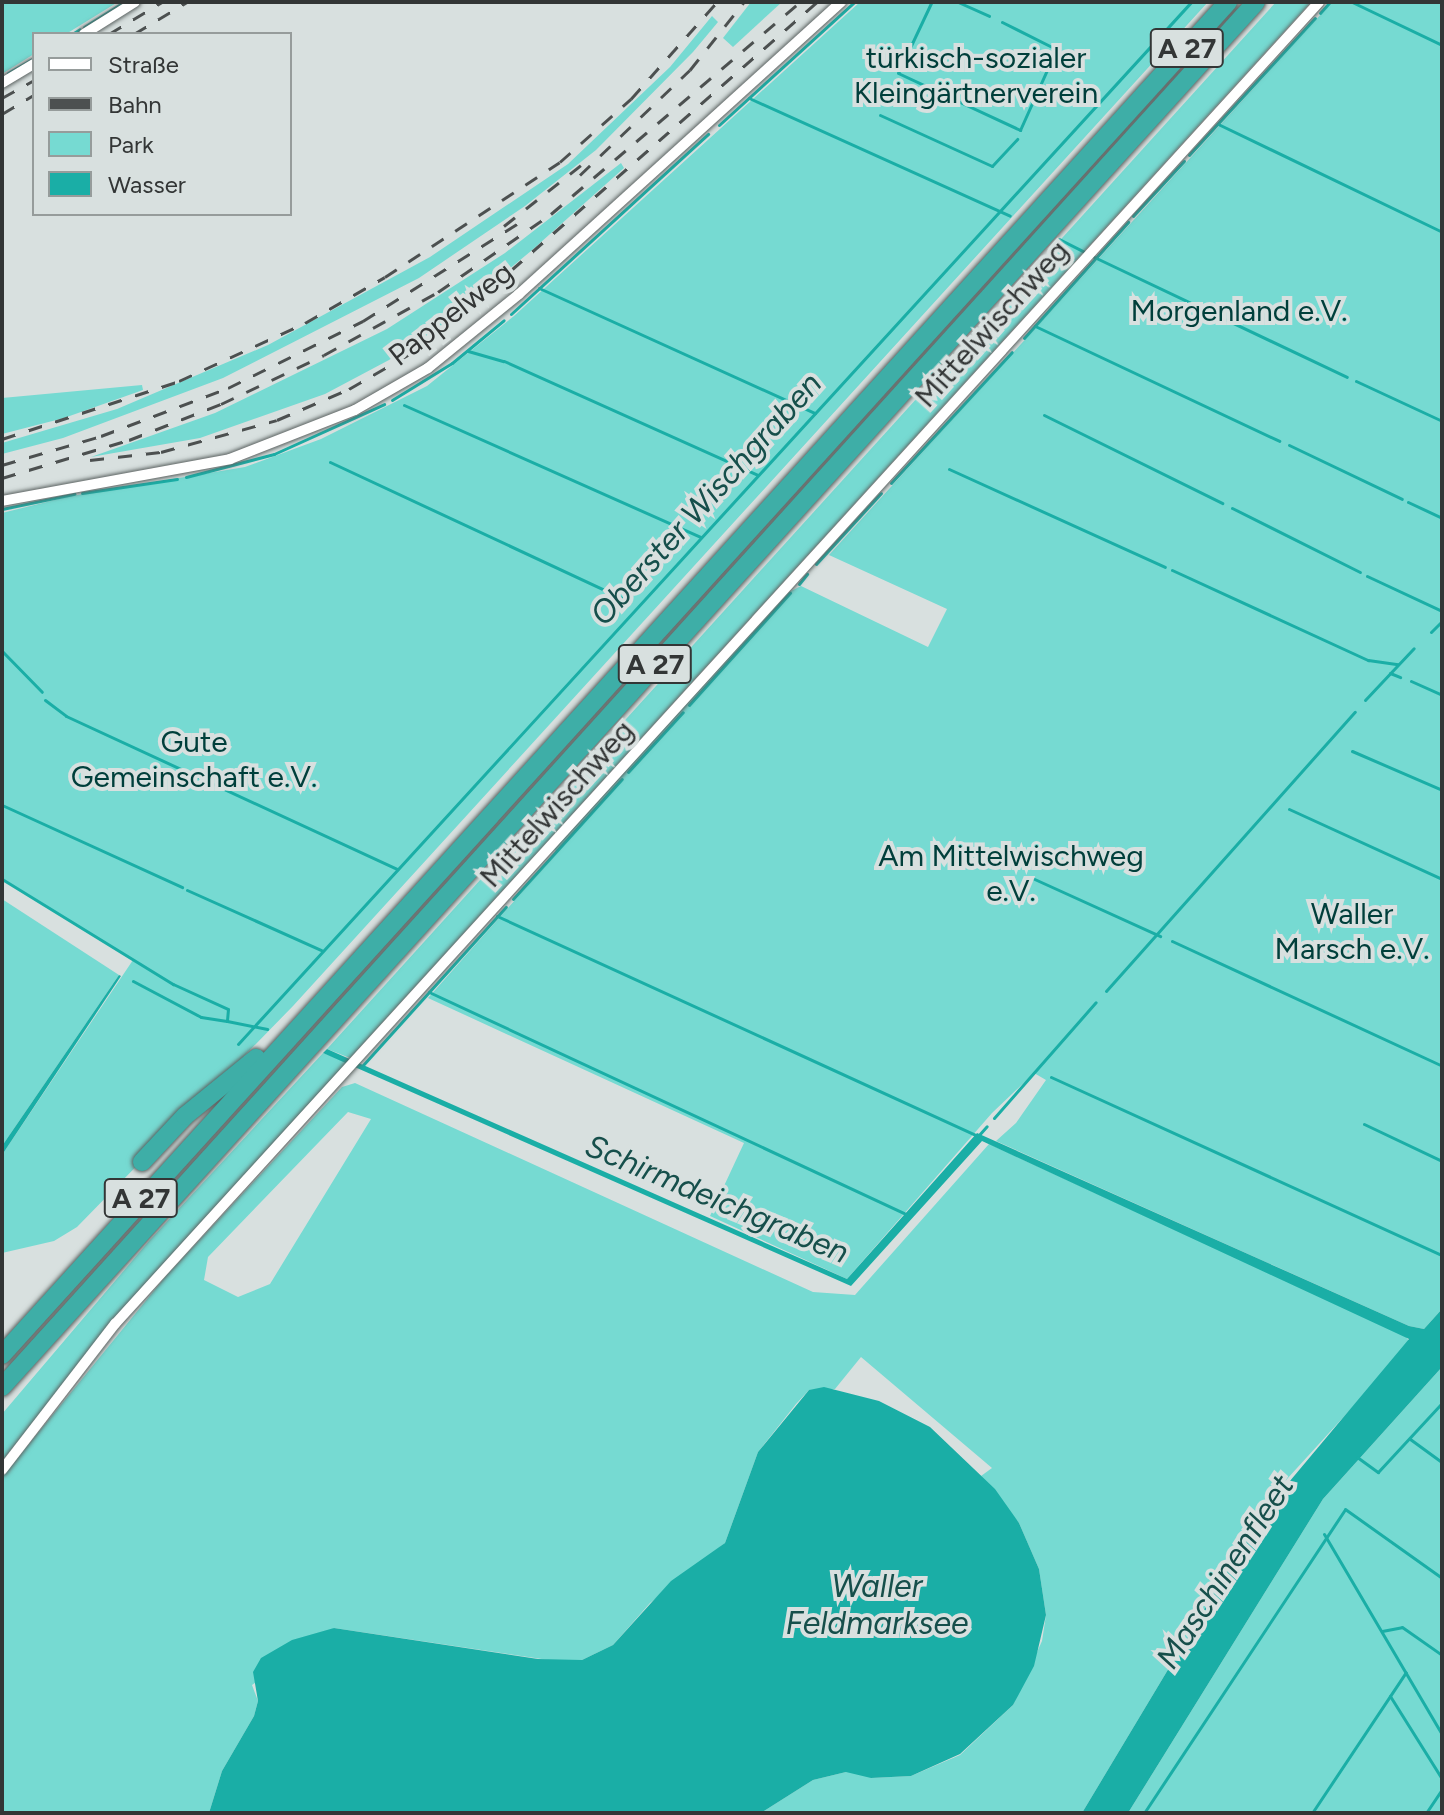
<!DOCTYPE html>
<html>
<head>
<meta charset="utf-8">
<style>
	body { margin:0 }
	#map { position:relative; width:1444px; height:1815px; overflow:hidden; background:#d8e0df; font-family:Figtree,sans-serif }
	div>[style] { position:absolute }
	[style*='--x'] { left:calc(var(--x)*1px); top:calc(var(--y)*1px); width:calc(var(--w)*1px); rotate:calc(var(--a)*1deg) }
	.green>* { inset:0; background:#76dad2 }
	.water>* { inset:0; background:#1aaea6 }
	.stream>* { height:3px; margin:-1.5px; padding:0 1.5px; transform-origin:1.5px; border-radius:1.5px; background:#1aaea6 }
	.roads { filter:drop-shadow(0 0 2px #5b6261) drop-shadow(0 0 2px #5b6261) }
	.minor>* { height:10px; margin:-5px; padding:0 5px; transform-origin:5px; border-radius:5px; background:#fff }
	.motorway>* { height:18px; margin:-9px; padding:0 9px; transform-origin:9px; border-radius:9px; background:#3eaea7 }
	.rail>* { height:3px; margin-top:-1.5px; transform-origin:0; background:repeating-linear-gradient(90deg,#4c5050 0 14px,transparent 0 28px) }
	span { translate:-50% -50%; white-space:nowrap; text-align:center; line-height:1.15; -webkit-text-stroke:8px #d8e0df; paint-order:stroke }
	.shield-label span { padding:2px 6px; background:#d8e0df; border:2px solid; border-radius:6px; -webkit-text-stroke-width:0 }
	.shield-label { font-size:28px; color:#333636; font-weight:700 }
	.park-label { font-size:30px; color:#003f3b }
	.street-label { font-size:30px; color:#333636 }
	.water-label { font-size:32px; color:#164f4b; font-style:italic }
	.frame { position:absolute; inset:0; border:4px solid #333636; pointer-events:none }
	.legend { position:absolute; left:32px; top:32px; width:260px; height:184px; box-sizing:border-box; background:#d8e0df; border:2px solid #969c9b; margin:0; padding:10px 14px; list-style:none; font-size:24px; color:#333636 }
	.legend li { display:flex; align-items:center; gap:16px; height:40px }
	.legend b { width:40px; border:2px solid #969c9b }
</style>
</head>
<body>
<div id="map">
	<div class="green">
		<div style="clip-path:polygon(2px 2px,118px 2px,66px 34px,34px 34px,34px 54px,2px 74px)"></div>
		<div style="clip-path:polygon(751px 2px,782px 2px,733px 47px,723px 38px)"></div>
		<div style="clip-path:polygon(860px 2px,1208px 2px,293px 1006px,77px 1227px,54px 1241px,2px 1253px,2px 1155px,133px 960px,2px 878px,2px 513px,71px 496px,245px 467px,321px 439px,427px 386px,514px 316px)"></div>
		<div style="clip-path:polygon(1276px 2px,1311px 2px,350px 1058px,327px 1049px)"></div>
		<div style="clip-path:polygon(1332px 2px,1442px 2px,1442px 1309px,1424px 1329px,1409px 1326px,996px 1141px,1016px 1123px,1046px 1080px,1034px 1073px,992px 1113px,847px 1279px,710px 1216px,744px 1143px,428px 998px,557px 853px,554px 848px,789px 592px,801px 586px,928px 647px,947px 609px,829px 555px)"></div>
		<div style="clip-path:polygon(712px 16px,718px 22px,693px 52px,596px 150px,525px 206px,419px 278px,223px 378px,63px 438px,2px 454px,2px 443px,117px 409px,268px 345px,430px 257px,568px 164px,670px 67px)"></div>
		<div style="clip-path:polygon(621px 163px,624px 168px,531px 251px,438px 328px,389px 360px,325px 394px,200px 438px,91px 457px,215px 413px,387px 329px,505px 253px)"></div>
		<div style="clip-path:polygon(142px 385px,143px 390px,64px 418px,2px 434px,2px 398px)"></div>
		<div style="clip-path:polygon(2px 899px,119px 975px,2px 1146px)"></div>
		<div style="clip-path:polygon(323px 1053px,347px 1062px,117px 1317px,2px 1461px,2px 1414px,149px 1241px)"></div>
		<div style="clip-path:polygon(evenodd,355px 1083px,813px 1292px,855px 1295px,989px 1144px,1404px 1335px,1411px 1343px,1287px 1479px,1259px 1518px,1082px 1813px,761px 1813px,813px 1780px,846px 1772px,865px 1772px,871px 1778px,911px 1776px,960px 1755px,1013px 1705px,1042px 1641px,1046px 1615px,1039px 1569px,1019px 1523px,981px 1476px,992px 1468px,861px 1357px,835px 1389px,809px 1390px,796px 1404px,758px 1452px,725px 1543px,650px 1603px,613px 1645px,582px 1660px,562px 1662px,334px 1628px,252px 1685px,258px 1701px,254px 1716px,222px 1771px,209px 1813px,2px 1813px,2px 1477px,166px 1276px,342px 1087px,355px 1083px,348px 1112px,371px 1119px,270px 1284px,238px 1297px,204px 1280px,208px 1257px,348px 1112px)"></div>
		<div style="clip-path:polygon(1442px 1367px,1442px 1813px,1128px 1813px,1323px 1499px)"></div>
	</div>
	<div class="water">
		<div style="clip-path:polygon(119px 975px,121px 976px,2px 1155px,2px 1146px)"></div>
		<div style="clip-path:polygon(327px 1049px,847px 1279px,977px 1133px,1409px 1326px,1424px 1329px,1442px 1309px,1442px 1367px,1323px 1499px,1128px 1813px,1082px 1813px,1259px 1518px,1409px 1339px,982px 1141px,851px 1286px,323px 1053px)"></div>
		<div style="clip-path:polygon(824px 1387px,879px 1401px,930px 1427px,995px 1489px,1019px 1523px,1039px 1569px,1046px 1615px,1034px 1666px,1013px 1705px,960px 1754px,911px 1776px,871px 1778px,846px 1772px,813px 1780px,761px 1813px,209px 1813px,222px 1771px,254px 1716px,258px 1701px,253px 1672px,261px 1658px,292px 1640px,334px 1628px,538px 1659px,582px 1660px,613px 1645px,671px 1581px,725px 1543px,758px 1452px,809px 1390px)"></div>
	</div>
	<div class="stream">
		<div style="--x:958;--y:2;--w:34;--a:24"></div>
		<div style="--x:1352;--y:2;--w:100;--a:25.5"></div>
		<div style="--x:931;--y:3;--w:77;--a:115.2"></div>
		<div style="--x:898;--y:73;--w:40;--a:25"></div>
		<div style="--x:934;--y:90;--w:95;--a:24.9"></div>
		<div style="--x:1020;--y:130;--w:76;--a:-65.8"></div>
		<div style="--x:1320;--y:13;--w:15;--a:-48"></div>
		<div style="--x:1002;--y:22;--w:58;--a:26.6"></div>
		<div style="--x:84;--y:27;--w:47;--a:-32"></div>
		<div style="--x:72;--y:34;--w:9;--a:-32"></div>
		<div style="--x:8;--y:73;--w:30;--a:-30"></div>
		<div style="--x:2;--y:77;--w:1;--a:-45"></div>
		<div style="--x:749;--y:98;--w:286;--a:24.3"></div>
		<div style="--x:880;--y:115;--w:123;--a:24.5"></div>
		<div style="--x:992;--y:166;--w:37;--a:-47"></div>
		<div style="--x:1218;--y:124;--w:249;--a:25.7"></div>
		<div style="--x:719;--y:125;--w:183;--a:-42.3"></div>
		<div style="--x:1189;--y:155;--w:186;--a:-47.4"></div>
		<div style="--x:1133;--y:216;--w:75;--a:-47.2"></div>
		<div style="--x:1059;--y:239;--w:29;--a:27"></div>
		<div style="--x:1092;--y:256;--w:282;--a:25.4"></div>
		<div style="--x:539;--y:288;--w:303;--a:24.4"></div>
		<div style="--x:511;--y:314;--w:267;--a:-42.4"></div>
		<div style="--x:1035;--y:326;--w:270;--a:25.2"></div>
		<div style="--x:1024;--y:338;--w:156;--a:-48.1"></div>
		<div style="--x:468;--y:351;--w:37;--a:16"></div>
		<div style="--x:504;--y:361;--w:278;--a:24.2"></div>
		<div style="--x:1356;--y:381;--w:95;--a:24.9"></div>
		<div style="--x:392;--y:400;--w:70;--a:-31.7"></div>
		<div style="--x:452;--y:363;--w:67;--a:-39.6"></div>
		<div style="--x:404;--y:405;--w:325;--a:24"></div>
		<div style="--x:1044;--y:415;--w:199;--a:26.3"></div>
		<div style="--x:1289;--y:445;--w:125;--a:25.5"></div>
		<div style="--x:330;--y:462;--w:331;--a:25"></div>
		<div style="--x:949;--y:469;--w:237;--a:24.4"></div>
		<div style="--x:186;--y:477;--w:91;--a:-14.6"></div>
		<div style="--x:274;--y:454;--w:121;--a:-24.4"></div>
		<div style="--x:891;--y:483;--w:178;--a:-47.3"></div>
		<div style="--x:82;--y:493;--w:96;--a:-8.4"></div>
		<div style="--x:1408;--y:502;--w:38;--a:25"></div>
		<div style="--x:1232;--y:508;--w:143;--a:26.6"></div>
		<div style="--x:2;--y:509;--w:74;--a:-11.8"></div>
		<div style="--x:816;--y:564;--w:96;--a:-47.5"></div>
		<div style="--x:1172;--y:570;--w:216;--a:24.7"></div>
		<div style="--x:1368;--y:660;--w:30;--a:8"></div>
		<div style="--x:1367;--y:576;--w:83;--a:25"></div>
		<div style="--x:799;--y:584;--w:13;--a:-51"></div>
		<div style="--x:1431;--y:632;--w:16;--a:-45"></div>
		<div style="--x:2;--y:651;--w:57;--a:45.7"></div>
		<div style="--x:1390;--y:673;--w:11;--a:22"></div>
		<div style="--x:1411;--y:681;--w:34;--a:24"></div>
		<div style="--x:45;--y:700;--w:26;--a:37"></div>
		<div style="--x:66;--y:716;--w:365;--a:24.8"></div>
		<div style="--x:1365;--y:700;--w:71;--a:-46.7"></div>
		<div style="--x:689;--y:705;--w:151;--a:-48"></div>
		<div style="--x:1352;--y:751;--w:98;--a:23.4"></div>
		<div style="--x:628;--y:772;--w:81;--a:-47.5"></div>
		<div style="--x:2;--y:805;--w:198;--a:24.5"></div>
		<div style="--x:1289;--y:809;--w:168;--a:24.6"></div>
		<div style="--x:1030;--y:877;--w:143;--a:24.4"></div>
		<div style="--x:2;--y:879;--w:201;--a:31.6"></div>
		<div style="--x:173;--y:984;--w:60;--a:24.4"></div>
		<div style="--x:228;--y:1009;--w:12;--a:95"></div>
		<div style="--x:227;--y:1021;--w:41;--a:11.3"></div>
		<div style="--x:187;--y:890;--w:147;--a:24.1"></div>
		<div style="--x:513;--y:899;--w:162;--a:-47.8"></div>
		<div style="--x:497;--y:916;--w:529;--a:24.58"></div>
		<div style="--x:978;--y:1136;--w:13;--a:-48"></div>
		<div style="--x:1172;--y:941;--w:298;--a:24.8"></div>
		<div style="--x:133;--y:981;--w:77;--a:27.9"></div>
		<div style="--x:201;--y:1017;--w:26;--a:9"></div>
		<div style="--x:1106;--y:991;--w:374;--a:-48.3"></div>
		<div style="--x:429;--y:992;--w:528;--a:24.96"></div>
		<div style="--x:238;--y:1044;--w:1412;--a:-47.55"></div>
		<div style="--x:363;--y:1065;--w:213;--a:-47.9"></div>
		<div style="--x:1051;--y:1077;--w:430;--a:24.5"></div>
		<div style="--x:994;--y:1118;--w:154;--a:-48.7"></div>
		<div style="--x:1364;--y:1124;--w:86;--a:25.4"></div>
		<div style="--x:1410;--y:1439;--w:39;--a:36"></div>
		<div style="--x:1357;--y:1457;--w:26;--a:36"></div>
		<div style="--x:1378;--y:1472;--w:94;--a:-47.2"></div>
		<div style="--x:1324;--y:1534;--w:232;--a:59.5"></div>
		<div style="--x:1382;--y:1631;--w:20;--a:-11"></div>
		<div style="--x:1402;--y:1627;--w:49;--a:35"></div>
		<div style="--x:1390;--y:1696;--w:98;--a:57.9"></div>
		<div style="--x:1144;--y:1813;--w:364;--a:-56.5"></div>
		<div style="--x:1345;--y:1509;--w:119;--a:35.4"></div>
		<div style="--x:1312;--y:1813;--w:169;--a:-56.3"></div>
		<div style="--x:1426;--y:1813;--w:29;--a:-56"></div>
	</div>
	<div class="roads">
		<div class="minor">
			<div style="--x:84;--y:34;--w:60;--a:-32.1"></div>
			<div style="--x:2;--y:83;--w:37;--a:-31"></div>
			<div style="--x:2;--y:501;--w:232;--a:-10.4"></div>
			<div style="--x:230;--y:459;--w:134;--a:-21.4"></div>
			<div style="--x:355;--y:410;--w:84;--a:-29.9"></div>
			<div style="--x:428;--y:368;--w:117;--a:-39.1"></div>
			<div style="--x:519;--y:294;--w:435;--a:-42.2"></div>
			<div style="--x:2;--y:1470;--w:185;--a:-52.3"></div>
			<div style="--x:115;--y:1324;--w:1788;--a:-47.67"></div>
		</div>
		<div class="motorway">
			<div style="--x:142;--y:1162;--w:63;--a:-46.9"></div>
			<div style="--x:185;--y:1116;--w:92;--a:-39.2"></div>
			<div style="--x:2;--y:1355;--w:1826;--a:-47.82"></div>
			<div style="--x:2;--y:1387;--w:1868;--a:-47.84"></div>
		</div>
	</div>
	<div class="rail">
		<div style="--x:109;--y:34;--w:62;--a:-31.1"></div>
		<div style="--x:134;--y:34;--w:62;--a:-31.1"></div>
		<div style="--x:2;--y:98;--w:37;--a:-29"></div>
		<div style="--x:2;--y:114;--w:37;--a:-31"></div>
		<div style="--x:580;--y:175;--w:152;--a:-43.7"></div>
		<div style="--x:690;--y:70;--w:87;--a:-51.5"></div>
		<div style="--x:504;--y:226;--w:103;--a:-38.3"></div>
		<div style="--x:2;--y:439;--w:186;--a:-18.1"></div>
		<div style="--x:179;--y:381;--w:139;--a:-24.7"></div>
		<div style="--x:305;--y:323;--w:92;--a:-29.9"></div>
		<div style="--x:385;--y:277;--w:209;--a:-33.3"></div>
		<div style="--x:560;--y:162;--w:95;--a:-41.6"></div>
		<div style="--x:631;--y:99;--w:130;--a:-48.4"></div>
		<div style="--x:90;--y:460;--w:71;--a:-6.4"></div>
		<div style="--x:161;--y:452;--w:120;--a:-15.4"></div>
		<div style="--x:277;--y:420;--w:78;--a:-23.3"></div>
		<div style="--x:349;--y:389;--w:90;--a:-30"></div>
		<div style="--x:427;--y:344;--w:519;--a:-41.25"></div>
		<div style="--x:2;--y:465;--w:103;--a:-16.3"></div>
		<div style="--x:101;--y:436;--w:136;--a:-20.7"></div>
		<div style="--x:228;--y:388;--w:151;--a:-26.4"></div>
		<div style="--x:363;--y:321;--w:182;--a:-32.2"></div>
		<div style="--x:2;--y:478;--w:133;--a:-16.7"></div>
		<div style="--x:129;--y:440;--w:99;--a:-21.4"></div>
		<div style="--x:221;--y:404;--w:114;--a:-25.4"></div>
		<div style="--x:324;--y:355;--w:130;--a:-28.9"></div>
		<div style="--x:438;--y:292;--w:137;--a:-34.6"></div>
		<div style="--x:551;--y:214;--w:327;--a:-40.4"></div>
	</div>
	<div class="shield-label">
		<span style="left:1187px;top:48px">A 27</span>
		<span style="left:655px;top:664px">A 27</span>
		<span style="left:141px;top:1198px">A 27</span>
	</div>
	<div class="park-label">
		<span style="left:976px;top:75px">türkisch-sozialer<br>Kleingärtnerverein</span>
		<span style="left:1239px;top:311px">Morgenland e.V.</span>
		<span style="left:194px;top:759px">Gute<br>Gemeinschaft e.V.</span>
		<span style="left:1011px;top:873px">Am Mittelwischweg<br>e.V.</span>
		<span style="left:1352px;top:931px">Waller<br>Marsch e.V.</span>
	</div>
	<div class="street-label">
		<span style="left:451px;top:314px;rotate:-38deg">Pappelweg</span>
		<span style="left:992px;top:324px;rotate:-48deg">Mittelwischweg</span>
		<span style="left:557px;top:804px;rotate:-48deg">Mittelwischweg</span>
	</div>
	<div class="water-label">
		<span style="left:706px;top:499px;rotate:-48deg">Oberster Wischgraben</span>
		<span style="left:717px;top:1199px;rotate:23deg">Schirmdeichgraben</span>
		<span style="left:1225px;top:1572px;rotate:-57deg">Maschinenfleet</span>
		<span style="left:877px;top:1605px">Waller<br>Feldmarksee</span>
	</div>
	<div class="frame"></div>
	<ul class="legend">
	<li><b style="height:10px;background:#fff"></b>Straße</li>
	<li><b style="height:10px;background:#4c5050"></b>Bahn</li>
	<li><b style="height:22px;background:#76dad2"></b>Park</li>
	<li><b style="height:22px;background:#1aaea6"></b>Wasser</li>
	</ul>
</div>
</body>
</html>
